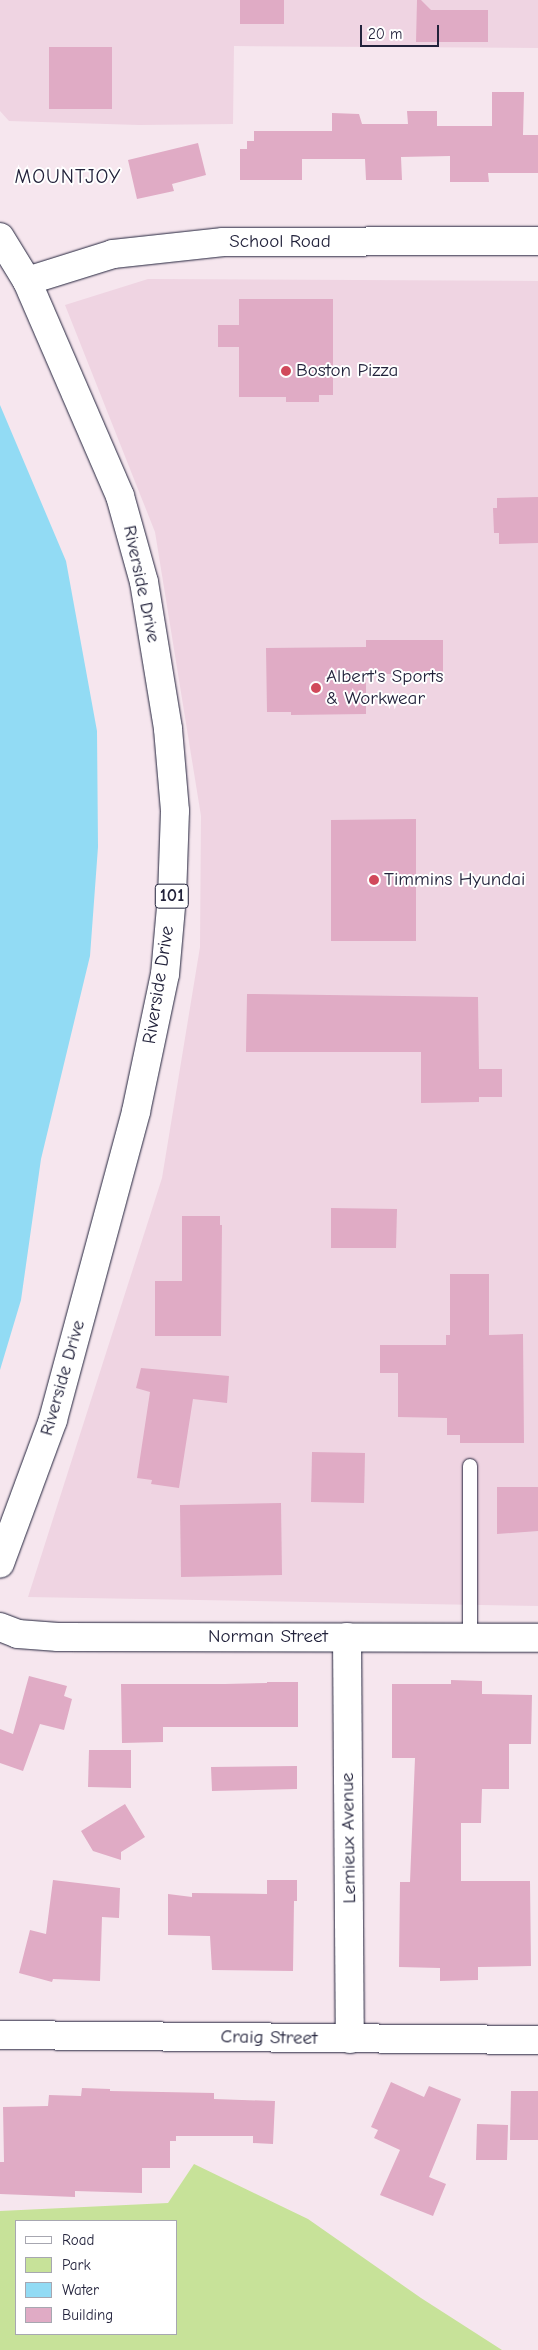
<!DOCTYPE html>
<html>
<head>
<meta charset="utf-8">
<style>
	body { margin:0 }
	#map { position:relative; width:538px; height:2350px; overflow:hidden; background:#f6e6ee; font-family:"Comic Neue",sans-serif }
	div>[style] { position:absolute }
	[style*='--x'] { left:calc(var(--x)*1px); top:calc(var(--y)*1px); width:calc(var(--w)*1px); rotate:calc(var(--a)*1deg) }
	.built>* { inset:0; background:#efd4e2 }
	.green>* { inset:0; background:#c7e299 }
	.water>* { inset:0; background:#92dbf4 }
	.building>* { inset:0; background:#e0abc5 }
	.roads { filter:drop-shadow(0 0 1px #22223b) drop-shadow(0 0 1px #22223b) }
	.service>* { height:14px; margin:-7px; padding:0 7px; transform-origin:7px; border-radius:7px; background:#fff }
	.minor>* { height:28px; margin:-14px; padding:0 14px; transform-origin:14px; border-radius:14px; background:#fff }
	.tertiary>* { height:28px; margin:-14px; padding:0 14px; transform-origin:14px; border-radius:14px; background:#fff }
	.primary>* { height:28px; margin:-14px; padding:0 14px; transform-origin:14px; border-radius:14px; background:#fff }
	.dots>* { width:14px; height:14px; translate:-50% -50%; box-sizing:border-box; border:2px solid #fff; border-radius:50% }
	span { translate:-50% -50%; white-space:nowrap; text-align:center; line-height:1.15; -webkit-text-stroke:4px #fff; paint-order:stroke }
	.shield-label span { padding:1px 4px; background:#fff; border:1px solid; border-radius:4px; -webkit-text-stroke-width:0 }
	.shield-label { font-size:18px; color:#22223b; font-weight:700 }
	.street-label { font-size:19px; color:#22223b }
	.poi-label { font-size:19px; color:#22223b }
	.left { translate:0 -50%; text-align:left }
	.neighbourhood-label { font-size:20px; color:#22223b; letter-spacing:1px }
	.legend { position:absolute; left:15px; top:2220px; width:162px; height:115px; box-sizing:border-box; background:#fff; border:1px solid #a7a7b1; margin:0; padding:6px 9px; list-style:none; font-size:15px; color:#22223b }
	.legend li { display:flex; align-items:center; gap:10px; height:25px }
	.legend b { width:25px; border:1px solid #a7a7b1 }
	.scale { position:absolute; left:360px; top:25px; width:79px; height:22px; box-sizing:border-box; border:2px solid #22223b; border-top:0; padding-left:6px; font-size:15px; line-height:18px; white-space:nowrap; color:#22223b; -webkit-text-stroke:4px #fff; paint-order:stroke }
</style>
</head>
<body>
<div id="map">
	<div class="built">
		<div style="clip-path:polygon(0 0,538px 0,538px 48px,234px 46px,233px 124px,139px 125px,9px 121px,0 111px)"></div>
		<div style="clip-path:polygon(148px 279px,538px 281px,538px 1606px,28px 1597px,162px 1178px,200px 947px,201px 816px,155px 532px,65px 305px)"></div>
	</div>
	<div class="green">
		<div style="clip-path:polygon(evenodd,194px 2164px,308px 2219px,421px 2298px,502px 2350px,0 2350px,0 2211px,168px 2203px,194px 2164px,16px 2221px,176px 2221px,176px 2334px,16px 2334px,16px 2221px)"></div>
	</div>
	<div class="water">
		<div style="clip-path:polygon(0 405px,66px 561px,97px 731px,98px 847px,90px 956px,41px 1159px,21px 1300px,0 1370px)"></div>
	</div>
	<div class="building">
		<div style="clip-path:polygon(240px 0,284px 0,284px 24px,240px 24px)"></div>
		<div style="clip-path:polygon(417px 0,421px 0,431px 10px,488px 10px,488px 42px,416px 42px)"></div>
		<div style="clip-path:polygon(49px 47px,112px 47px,112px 109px,49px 109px)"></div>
		<div style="clip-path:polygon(492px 92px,524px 92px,523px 135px,538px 135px,538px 173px,488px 173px,489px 182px,450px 182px,450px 156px,401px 157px,402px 180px,366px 180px,365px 159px,302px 159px,302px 180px,240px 180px,240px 149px,247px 149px,247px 141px,254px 141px,254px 131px,332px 131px,332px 113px,359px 114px,362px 124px,408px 124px,407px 111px,437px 111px,437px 126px,492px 126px)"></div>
		<div style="clip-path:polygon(198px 143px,206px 175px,172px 184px,174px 191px,137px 199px,128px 160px)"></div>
		<div style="clip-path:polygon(239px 299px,333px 299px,333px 395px,319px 395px,319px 402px,286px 402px,286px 397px,239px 397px,239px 347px,218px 347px,218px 325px,239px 325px)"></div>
		<div style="clip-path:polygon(538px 497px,538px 543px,499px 544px,499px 533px,494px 533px,493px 508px,497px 508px,497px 498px)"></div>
		<div style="clip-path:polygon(366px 640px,443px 640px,443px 674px,366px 674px,366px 714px,291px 715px,291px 712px,267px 712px,266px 648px,366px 647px)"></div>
		<div style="clip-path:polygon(416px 819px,416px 941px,331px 941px,331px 820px)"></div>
		<div style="clip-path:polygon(247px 994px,478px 997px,479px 1069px,502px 1069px,502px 1097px,479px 1097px,479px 1102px,421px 1103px,421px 1052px,246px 1052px)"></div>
		<div style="clip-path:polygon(331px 1208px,397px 1209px,396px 1248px,331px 1248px)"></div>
		<div style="clip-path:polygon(182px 1216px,220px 1216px,220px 1225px,222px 1225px,221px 1336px,155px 1336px,155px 1281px,182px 1281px)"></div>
		<div style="clip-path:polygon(450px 1274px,489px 1274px,489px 1335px,523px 1334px,524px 1443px,460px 1443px,460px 1435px,447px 1435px,447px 1418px,398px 1417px,398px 1373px,380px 1373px,380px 1345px,446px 1345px,446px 1335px,450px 1335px)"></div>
		<div style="clip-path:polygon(141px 1368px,229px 1376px,227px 1403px,193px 1399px,179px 1488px,151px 1484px,152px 1480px,137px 1478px,150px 1392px,136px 1388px)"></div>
		<div style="clip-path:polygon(312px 1452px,365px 1453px,364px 1503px,311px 1502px)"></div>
		<div style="clip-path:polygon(497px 1487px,538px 1487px,538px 1531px,497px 1534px)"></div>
		<div style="clip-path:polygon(281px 1503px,282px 1575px,181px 1577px,180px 1505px)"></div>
		<div style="clip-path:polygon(29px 1676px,67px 1686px,64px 1696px,72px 1699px,64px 1730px,40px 1724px,23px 1771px,0 1763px,0 1729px,13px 1734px)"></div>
		<div style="clip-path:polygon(451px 1680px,482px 1681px,482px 1694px,532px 1695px,531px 1744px,509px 1744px,509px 1789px,482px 1789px,481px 1823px,461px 1823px,461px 1881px,530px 1881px,531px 1966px,478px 1967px,478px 1980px,440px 1981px,440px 1968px,399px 1967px,400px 1882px,410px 1882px,415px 1758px,392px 1758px,392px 1684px,451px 1684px)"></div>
		<div style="clip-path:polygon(267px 1682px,298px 1682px,298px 1727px,163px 1727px,163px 1742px,122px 1743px,121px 1684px,225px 1684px,267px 1683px)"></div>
		<div style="clip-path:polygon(89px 1750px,131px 1750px,131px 1788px,88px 1787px)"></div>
		<div style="clip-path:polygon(297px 1766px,297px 1789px,212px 1791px,211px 1767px)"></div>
		<div style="clip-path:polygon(125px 1804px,145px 1837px,121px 1852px,121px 1860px,93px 1851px,81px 1831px)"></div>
		<div style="clip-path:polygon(53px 1880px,120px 1888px,119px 1918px,102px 1917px,100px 1981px,53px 1979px,52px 1982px,19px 1973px,30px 1930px,46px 1934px)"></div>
		<div style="clip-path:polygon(267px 1880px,297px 1880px,297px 1901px,294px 1901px,293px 1971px,212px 1970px,210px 1936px,168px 1935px,168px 1894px,192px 1897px,192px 1893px,267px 1894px)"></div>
		<div style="clip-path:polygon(391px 2082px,424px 2097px,429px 2086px,461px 2099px,429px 2177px,446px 2184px,433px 2216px,380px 2195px,400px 2150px,374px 2138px,378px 2130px,371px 2127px)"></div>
		<div style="clip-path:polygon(82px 2088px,110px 2089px,110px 2091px,214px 2093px,214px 2099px,275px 2101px,273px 2144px,253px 2143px,253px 2136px,176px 2136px,176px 2141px,170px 2141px,170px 2168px,142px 2168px,142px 2193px,75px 2191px,75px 2197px,0 2194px,0 2162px,4px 2162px,3px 2107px,48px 2106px,49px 2095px,81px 2096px)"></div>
		<div style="clip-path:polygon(511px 2091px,538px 2091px,538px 2140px,510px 2140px)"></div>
		<div style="clip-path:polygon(477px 2124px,508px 2125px,507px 2160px,476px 2160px)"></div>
	</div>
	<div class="roads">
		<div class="service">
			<div style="--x:470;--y:1466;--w:172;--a:90"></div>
		</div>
		<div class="minor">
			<div style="--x:27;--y:281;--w:90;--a:-17.4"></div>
			<div style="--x:113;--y:254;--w:111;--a:-6.2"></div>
			<div style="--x:223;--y:242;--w:315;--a:-0.2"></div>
			<div style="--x:347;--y:1637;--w:402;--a:89.6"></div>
			<div style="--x:0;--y:2035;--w:538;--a:0.53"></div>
		</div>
		<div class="tertiary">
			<div style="--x:0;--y:1627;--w:19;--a:21"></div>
			<div style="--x:18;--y:1634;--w:40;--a:4.3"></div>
			<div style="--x:58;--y:1637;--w:480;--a:0.1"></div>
		</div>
		<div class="primary">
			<div style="--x:0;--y:237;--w:52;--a:58.5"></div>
			<div style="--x:27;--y:281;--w:234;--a:66.6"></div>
			<div style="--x:120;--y:496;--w:89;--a:74.4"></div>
			<div style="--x:144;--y:582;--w:149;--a:80.7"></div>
			<div style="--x:168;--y:729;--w:82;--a:85.1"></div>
			<div style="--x:175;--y:811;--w:85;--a:92"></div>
			<div style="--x:172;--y:896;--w:78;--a:95.1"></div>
			<div style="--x:165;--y:974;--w:141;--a:101.9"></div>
			<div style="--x:136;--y:1112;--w:319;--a:105.1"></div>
			<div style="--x:53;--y:1420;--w:153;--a:110.3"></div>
		</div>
	</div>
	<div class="dots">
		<div style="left:286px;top:371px;background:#d1495b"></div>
		<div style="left:316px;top:688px;background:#d1495b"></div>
		<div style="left:374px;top:880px;background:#d1495b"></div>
	</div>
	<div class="shield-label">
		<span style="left:172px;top:896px">101</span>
	</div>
	<div class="street-label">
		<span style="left:280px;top:242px">School Road</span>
		<span style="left:141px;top:584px;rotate:78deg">Riverside Drive</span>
		<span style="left:159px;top:985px;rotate:-81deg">Riverside Drive</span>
		<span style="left:63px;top:1378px;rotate:-74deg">Riverside Drive</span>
		<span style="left:268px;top:1637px">Norman Street</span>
		<span style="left:349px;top:1838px;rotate:-91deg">Lemieux Avenue</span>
		<span style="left:269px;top:2038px;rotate:1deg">Craig Street</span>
	</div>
	<div class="poi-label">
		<span class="left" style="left:296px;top:371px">Boston Pizza</span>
		<span class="left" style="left:326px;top:688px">Albert's Sports<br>&amp; Workwear</span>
		<span class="left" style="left:384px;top:880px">Timmins Hyundai</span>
	</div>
	<div class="neighbourhood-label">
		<span style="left:68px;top:176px">MOUNTJOY</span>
	</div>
	<ul class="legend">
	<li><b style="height:6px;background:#fff"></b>Road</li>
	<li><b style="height:14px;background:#c7e299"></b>Park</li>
	<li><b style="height:14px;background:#92dbf4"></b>Water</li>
	<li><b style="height:14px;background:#e0abc5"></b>Building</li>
	</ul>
	<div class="scale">20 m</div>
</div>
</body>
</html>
